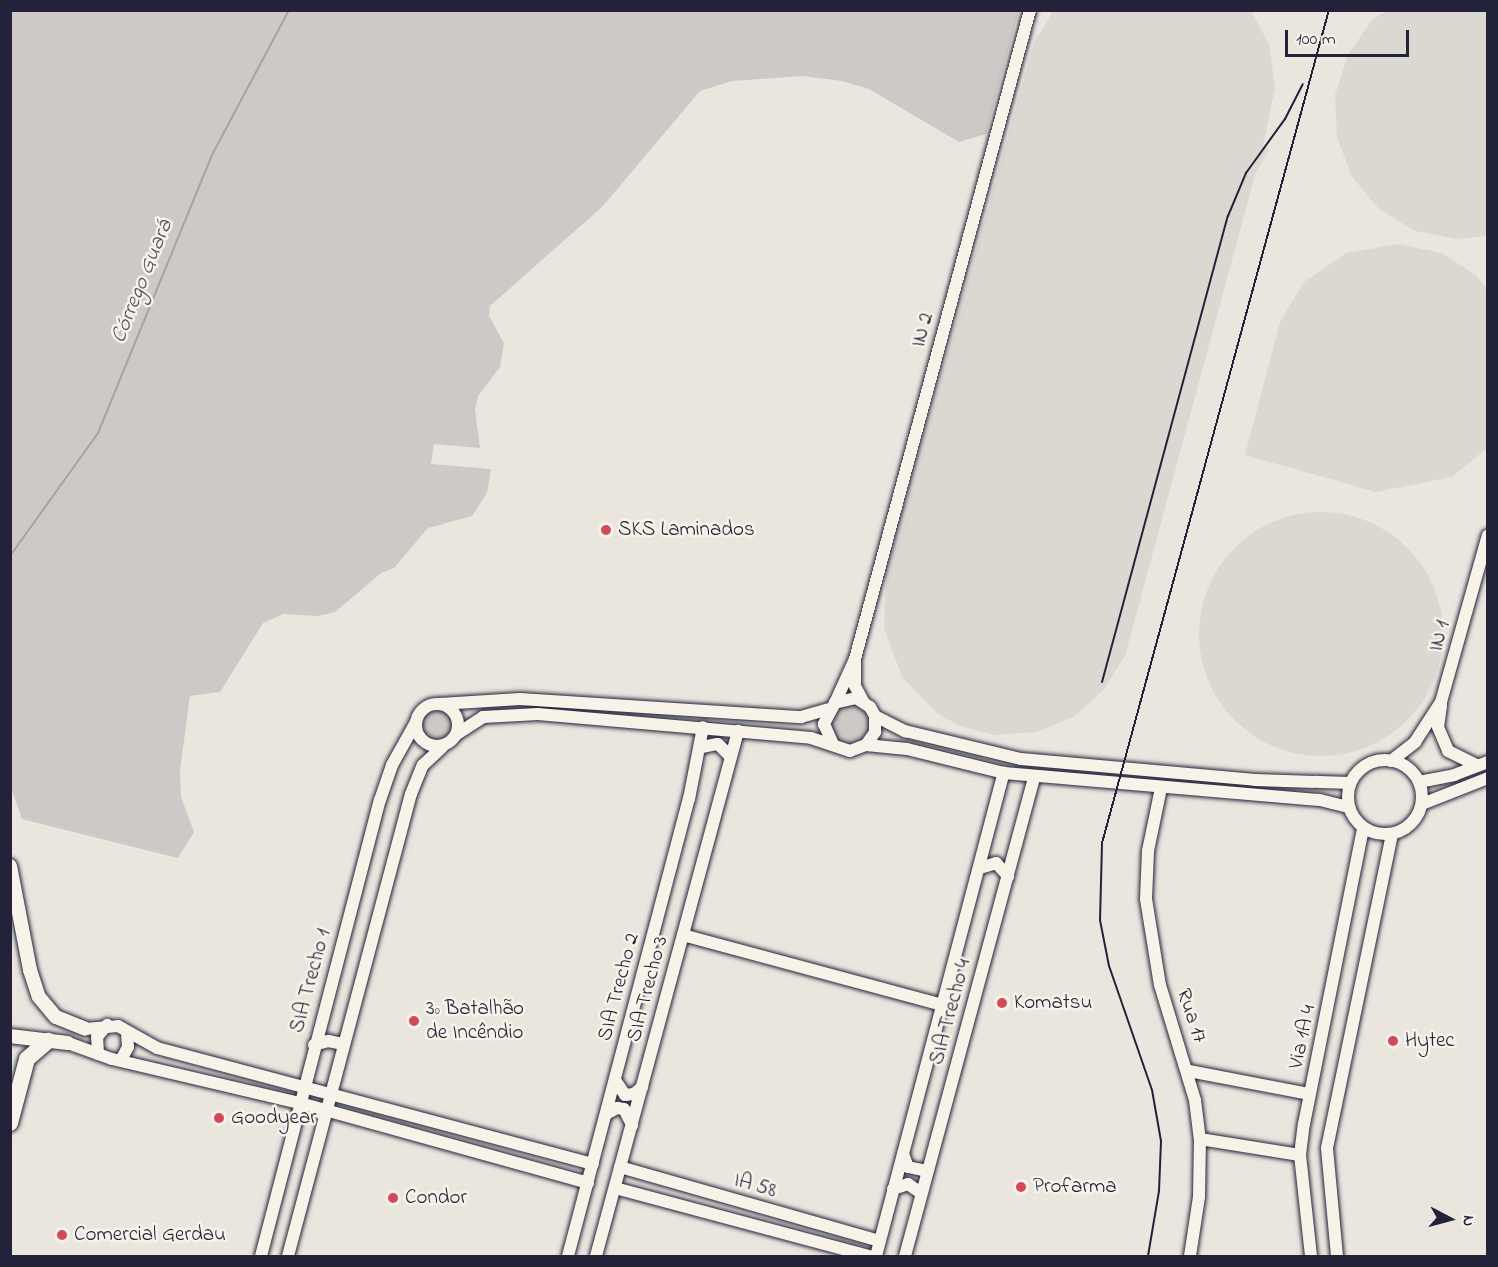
<!DOCTYPE html>
<html>
<head>
<meta charset="utf-8">
<style>
	body { margin:0 }
	#map { position:relative; width:1498px; height:1267px; overflow:hidden; background:#eae6de; font-family:"Indie Flower",sans-serif }
	div>[style] { position:absolute }
	[style*='--x'] { left:calc(var(--x)*1px); top:calc(var(--y)*1px); width:calc(var(--w)*1px); rotate:calc(var(--a)*1deg) }
	.built>* { inset:0; background:#dbd8d2 }
	.round { border-radius:50% }
	.green>* { inset:0; background:#cdc9c6 }
	.stream>* { height:2px; margin:-1px; padding:0 1px; transform-origin:1px; border-radius:1px; background:#a6a3a6 }
	.roads { filter:drop-shadow(0 0 2px #22223b) drop-shadow(0 0 2px #22223b) }
	.secondary>* { height:12px; margin:-6px; padding:0 6px; transform-origin:6px; border-radius:6px; background:#f7f3e8 }
	.secondary>.ring { margin:-6px; padding:0; box-sizing:content-box; background:none; border:12px solid #f7f3e8; border-radius:50% }
	.primary>* { height:14px; margin:-7px; padding:0 7px; transform-origin:7px; border-radius:7px; background:#f7f3e8 }
	.highway>* { height:16px; margin:-8px; padding:0 8px; transform-origin:8px; border-radius:8px; background:#f7f3e8 }
	.rail>* { height:2px; margin:-1px; padding:0 1px; transform-origin:1px; border-radius:1px; background:#22223b }
	.dots>* { width:16px; height:16px; translate:-50% -50%; box-sizing:border-box; border:3px solid #f7f3e8; border-radius:50% }
	span { translate:-50% -50%; white-space:nowrap; text-align:center; line-height:1.15; -webkit-text-stroke:5px #f7f3e8; paint-order:stroke }
	.street-label { font-size:21px; color:#22223b }
	.poi-label { font-size:21px; color:#22223b }
	.left { translate:0 -50%; text-align:left }
	.water-label { font-size:22px; color:#504f60; font-style:italic }
	.frame { position:absolute; inset:0; border:12px solid #22223b; pointer-events:none }
	.north { position:absolute; left:1420px; top:1189px; width:60px; height:60px; -webkit-text-stroke:4px #f7f3e8; paint-order:stroke; rotate:96deg; font-size:16px; font-weight:700; line-height:24px; text-align:center; color:#22223b }
	.north::after { content:''; display:block; margin:auto; width:21px; height:27px; background:#22223b; clip-path:polygon(50% 0,100% 100%,50% 72%,0 100%) }
	.scale { position:absolute; left:1285px; top:30px; width:124px; height:27px; box-sizing:border-box; border:3px solid #22223b; border-top:0; padding-left:8px; font-size:18px; line-height:21px; white-space:nowrap; color:#22223b; -webkit-text-stroke:4px #f7f3e8; paint-order:stroke }
</style>
</head>
<body>
<div id="map">
	<div class="built">
		<div style="clip-path:polygon(1053px 11px,1251px 11px,1269px 44px,1275px 88px,1263px 145px,1269px 150px,1255px 175px,1125px 656px,1103px 691px,1073px 717px,1037px 732px,995px 735px,960px 726px,938px 714px,902px 677px,884px 628px,886px 570px,1034px 43px)"></div>
		<div style="clip-path:polygon(1386px 11px,1487px 11px,1487px 236px,1456px 239px,1415px 231px,1379px 209px,1352px 177px,1337px 137px,1335px 95px,1348px 55px,1372px 20px)"></div>
		<div style="clip-path:polygon(1398px 244px,1442px 253px,1477px 276px,1487px 290px,1487px 448px,1452px 477px,1376px 492px,1245px 455px,1280px 322px,1304px 282px,1346px 253px)"></div>
		<div class="round" style="left:1199px;top:512px;width:244px;height:244px"></div>
	</div>
	<div class="green">
		<div style="clip-path:polygon(10px 11px,11px 10px,1019px 11px,986px 134px,959px 142px,869px 89px,842px 81px,803px 76px,732px 81px,700px 91px,602px 207px,490px 306px,489px 316px,504px 343px,500px 367px,478px 396px,475px 409px,480px 448px,434px 444px,431px 464px,491px 469px,487px 493px,472px 516px,428px 528px,394px 568px,381px 573px,335px 612px,318px 616px,283px 614px,263px 623px,220px 692px,190px 696px,180px 770px,181px 797px,194px 832px,178px 858px,22px 819px,11px 787px)"></div>
		<div class="round" style="left:831px;top:705px;width:40px;height:40px"></div>
		<div class="round" style="left:421px;top:709px;width:32px;height:32px"></div>
	</div>
	<div class="stream">
		<div style="--x:10;--y:556;--w:151;--a:-54.4"></div>
		<div style="--x:98;--y:433;--w:303;--a:-67.7"></div>
		<div style="--x:213;--y:153;--w:162;--a:-62"></div>
	</div>
	<div class="roads">
		<div class="secondary">
			<div style="--x:855;--y:663;--w:23;--a:90"></div>
			<div style="--x:855;--y:686;--w:17;--a:62"></div>
			<div style="--x:835;--y:703;--w:48;--a:-65.6"></div>
			<div style="--x:855;--y:659;--w:672;--a:-74.91"></div>
			<div class="ring" style="left:416px;top:704px;width:30px;height:30px"></div>
			<div style="--x:440;--y:704;--w:80;--a:-3.6"></div>
			<div style="--x:520;--y:699;--w:282;--a:3.7"></div>
			<div style="--x:801;--y:717;--w:29;--a:-16"></div>
			<div style="--x:1441;--y:706;--w:21;--a:98"></div>
			<div style="--x:1438;--y:727;--w:26;--a:67"></div>
			<div style="--x:1448;--y:751;--w:32;--a:26"></div>
			<div style="--x:875;--y:716;--w:34;--a:27"></div>
			<div style="--x:905;--y:731;--w:119;--a:13.6"></div>
			<div style="--x:1021;--y:759;--w:235;--a:5.1"></div>
			<div style="--x:1255;--y:780;--w:95;--a:1.8"></div>
			<div style="--x:457;--y:734;--w:31;--a:-33"></div>
			<div style="--x:483;--y:717;--w:55;--a:-3.1"></div>
			<div style="--x:538;--y:714;--w:274;--a:5"></div>
			<div style="--x:811;--y:738;--w:41;--a:18.4"></div>
			<div style="--x:850;--y:751;--w:17;--a:-21"></div>
			<div style="--x:866;--y:745;--w:16;--a:-55"></div>
			<div style="--x:875;--y:732;--w:16;--a:-90"></div>
			<div style="--x:875;--y:716;--w:10;--a:-119"></div>
			<div style="--x:870;--y:707;--w:17;--a:-147"></div>
			<div style="--x:856;--y:698;--w:22;--a:167"></div>
			<div style="--x:835;--y:703;--w:24;--a:118"></div>
			<div style="--x:824;--y:724;--w:22;--a:66"></div>
			<div style="--x:866;--y:745;--w:41;--a:5.6"></div>
			<div style="--x:907;--y:749;--w:100;--a:13.9"></div>
			<div style="--x:1004;--y:773;--w:317;--a:4.9"></div>
			<div style="--x:1320;--y:800;--w:30;--a:14"></div>
			<div style="--x:702;--y:747;--w:16;--a:-11"></div>
			<div style="--x:718;--y:744;--w:18;--a:45"></div>
			<div class="ring" style="left:1348px;top:760px;width:62px;height:62px"></div>
			<div style="--x:1391;--y:761;--w:31;--a:-38"></div>
			<div style="--x:1415;--y:742;--w:48;--a:-57"></div>
			<div style="--x:1441;--y:702;--w:173;--a:-74.3"></div>
			<div style="--x:1419;--y:782;--w:36;--a:-11"></div>
			<div style="--x:1454;--y:775;--w:36;--a:-21"></div>
			<div style="--x:1161;--y:788;--w:64;--a:101.7"></div>
			<div style="--x:1148;--y:851;--w:48;--a:92.4"></div>
			<div style="--x:1146;--y:899;--w:87;--a:80.8"></div>
			<div style="--x:1160;--y:985;--w:120;--a:73.1"></div>
			<div style="--x:1195;--y:1100;--w:39;--a:83"></div>
			<div style="--x:1200;--y:1139;--w:58;--a:91"></div>
			<div style="--x:1199;--y:1197;--w:60;--a:98.7"></div>
			<div style="--x:1422;--y:804;--w:71;--a:-21.5"></div>
			<div style="--x:980;--y:868;--w:17;--a:-17"></div>
			<div style="--x:996;--y:863;--w:18;--a:47"></div>
			<div style="--x:683;--y:935;--w:269;--a:15.1"></div>
			<div style="--x:85;--y:1029;--w:33;--a:-5"></div>
			<div style="--x:118;--y:1026;--w:45;--a:29.4"></div>
			<div style="--x:157;--y:1048;--w:451;--a:14.9"></div>
			<div style="--x:68;--y:1043;--w:47;--a:20"></div>
			<div style="--x:112;--y:1059;--w:193;--a:13.2"></div>
			<div style="--x:300;--y:1103;--w:299;--a:15.5"></div>
			<div style="--x:314;--y:1045;--w:15;--a:-16"></div>
			<div style="--x:328;--y:1041;--w:16;--a:11"></div>
			<div style="--x:98;--y:1054;--w:17;--a:-93"></div>
			<div style="--x:97;--y:1037;--w:16;--a:-50"></div>
			<div style="--x:121;--y:1060;--w:15;--a:-62"></div>
			<div style="--x:128;--y:1047;--w:15;--a:-94"></div>
			<div style="--x:1189;--y:1071;--w:123;--a:10.8"></div>
			<div style="--x:615;--y:1080;--w:18;--a:56"></div>
			<div style="--x:625;--y:1095;--w:9;--a:-6"></div>
			<div style="--x:634;--y:1094;--w:11;--a:-41"></div>
			<div style="--x:606;--y:1114;--w:13;--a:-29"></div>
			<div style="--x:617;--y:1108;--w:7;--a:8"></div>
			<div style="--x:624;--y:1109;--w:18;--a:63"></div>
			<div style="--x:1200;--y:1139;--w:101;--a:9.1"></div>
			<div style="--x:903;--y:1154;--w:14;--a:69"></div>
			<div style="--x:908;--y:1167;--w:19;--a:12"></div>
			<div style="--x:620;--y:1167;--w:270;--a:15.9"></div>
			<div style="--x:615;--y:1188;--w:263;--a:15"></div>
			<div style="--x:893;--y:1189;--w:16;--a:-18"></div>
			<div style="--x:908;--y:1184;--w:16;--a:35"></div>
			<div style="--x:261;--y:1256;--w:471;--a:-75.4"></div>
			<div style="--x:380;--y:800;--w:37;--a:-71"></div>
			<div style="--x:392;--y:765;--w:49;--a:-60.8"></div>
			<div style="--x:288;--y:1256;--w:478;--a:-75.1"></div>
			<div style="--x:411;--y:794;--w:31;--a:-68"></div>
			<div style="--x:423;--y:765;--w:26;--a:-43"></div>
			<div style="--x:568;--y:1256;--w:473;--a:-75.2"></div>
			<div style="--x:689;--y:799;--w:73;--a:-79"></div>
			<div style="--x:596;--y:1256;--w:544;--a:-74.86"></div>
			<div style="--x:876;--y:1256;--w:500;--a:-75.2"></div>
			<div style="--x:905;--y:1256;--w:496;--a:-74.9"></div>
			<div style="--x:1311;--y:1256;--w:102;--a:-96.2"></div>
			<div style="--x:1300;--y:1155;--w:31;--a:-83"></div>
			<div style="--x:1304;--y:1124;--w:302;--a:-78.7"></div>
			<div style="--x:1337;--y:1256;--w:108;--a:-95.3"></div>
			<div style="--x:1327;--y:1148;--w:321;--a:-78.3"></div>
		</div>
		<div class="primary">
			<div style="--x:10;--y:866;--w:106;--a:79.1"></div>
			<div style="--x:30;--y:970;--w:28;--a:72"></div>
			<div style="--x:39;--y:997;--w:26;--a:50"></div>
			<div style="--x:56;--y:1017;--w:31;--a:22"></div>
			<div style="--x:10;--y:1036;--w:58;--a:6.9"></div>
		</div>
		<div class="highway">
			<div style="--x:10;--y:1123;--w:66;--a:-75.1"></div>
			<div style="--x:27;--y:1059;--w:28;--a:-41"></div>
		</div>
	</div>
	<div class="rail">
		<div style="--x:1102;--y:682;--w:483;--a:-74.9"></div>
		<div style="--x:1228;--y:216;--w:47;--a:-67.3"></div>
		<div style="--x:1246;--y:173;--w:67;--a:-54.2"></div>
		<div style="--x:1285;--y:119;--w:39;--a:-63"></div>
		<div style="--x:1148;--y:1256;--w:66;--a:-80.4"></div>
		<div style="--x:1159;--y:1191;--w:50;--a:-87.7"></div>
		<div style="--x:1161;--y:1141;--w:52;--a:-100"></div>
		<div style="--x:1152;--y:1090;--w:131;--a:-109.1"></div>
		<div style="--x:1109;--y:966;--w:47;--a:-101.1"></div>
		<div style="--x:1100;--y:920;--w:77;--a:-88.5"></div>
		<div style="--x:1102;--y:843;--w:863;--a:-74.76"></div>
	</div>
	<div class="dots">
		<div style="left:606px;top:530px;background:#d1495b"></div>
		<div style="left:1002px;top:1003px;background:#d1495b"></div>
		<div style="left:414px;top:1021px;background:#d1495b"></div>
		<div style="left:1393px;top:1041px;background:#d1495b"></div>
		<div style="left:219px;top:1118px;background:#d1495b"></div>
		<div style="left:1021px;top:1187px;background:#d1495b"></div>
		<div style="left:393px;top:1198px;background:#d1495b"></div>
		<div style="left:62px;top:1235px;background:#d1495b"></div>
	</div>
	<div class="street-label">
		<span style="left:923px;top:330px;rotate:-75deg">IN 2</span>
		<span style="left:1440px;top:636px;rotate:-75deg">IN 1</span>
		<span style="left:311px;top:981px;rotate:-75deg">SIA Trecho 1</span>
		<span style="left:619px;top:987px;rotate:-75deg">SIA Trecho 2</span>
		<span style="left:648px;top:989px;rotate:-75deg">SIA Trecho 3</span>
		<span style="left:951px;top:1012px;rotate:-75deg">SIA Trecho 4</span>
		<span style="left:1191px;top:1016px;rotate:71deg">Rua 17</span>
		<span style="left:1303px;top:1037px;rotate:-78deg">Via 1A 4</span>
		<span style="left:755px;top:1186px;rotate:16deg">IA 58</span>
	</div>
	<div class="poi-label">
		<span class="left" style="left:618px;top:530px">SKS Laminados</span>
		<span class="left" style="left:1014px;top:1003px">Komatsu</span>
		<span class="left" style="left:426px;top:1021px">3º Batalhão<br>de Incêndio</span>
		<span class="left" style="left:1405px;top:1041px">Hytec</span>
		<span class="left" style="left:231px;top:1118px">Goodyear</span>
		<span class="left" style="left:1033px;top:1187px">Profarma</span>
		<span class="left" style="left:405px;top:1198px">Condor</span>
		<span class="left" style="left:74px;top:1235px">Comercial Gerdau</span>
	</div>
	<div class="water-label">
		<span style="left:143px;top:282px;rotate:-68deg">Córrego Guará</span>
	</div>
	<div class="frame"></div>
	<div class="north">N</div>
	<div class="scale">100 m</div>
</div>
</body>
</html>
